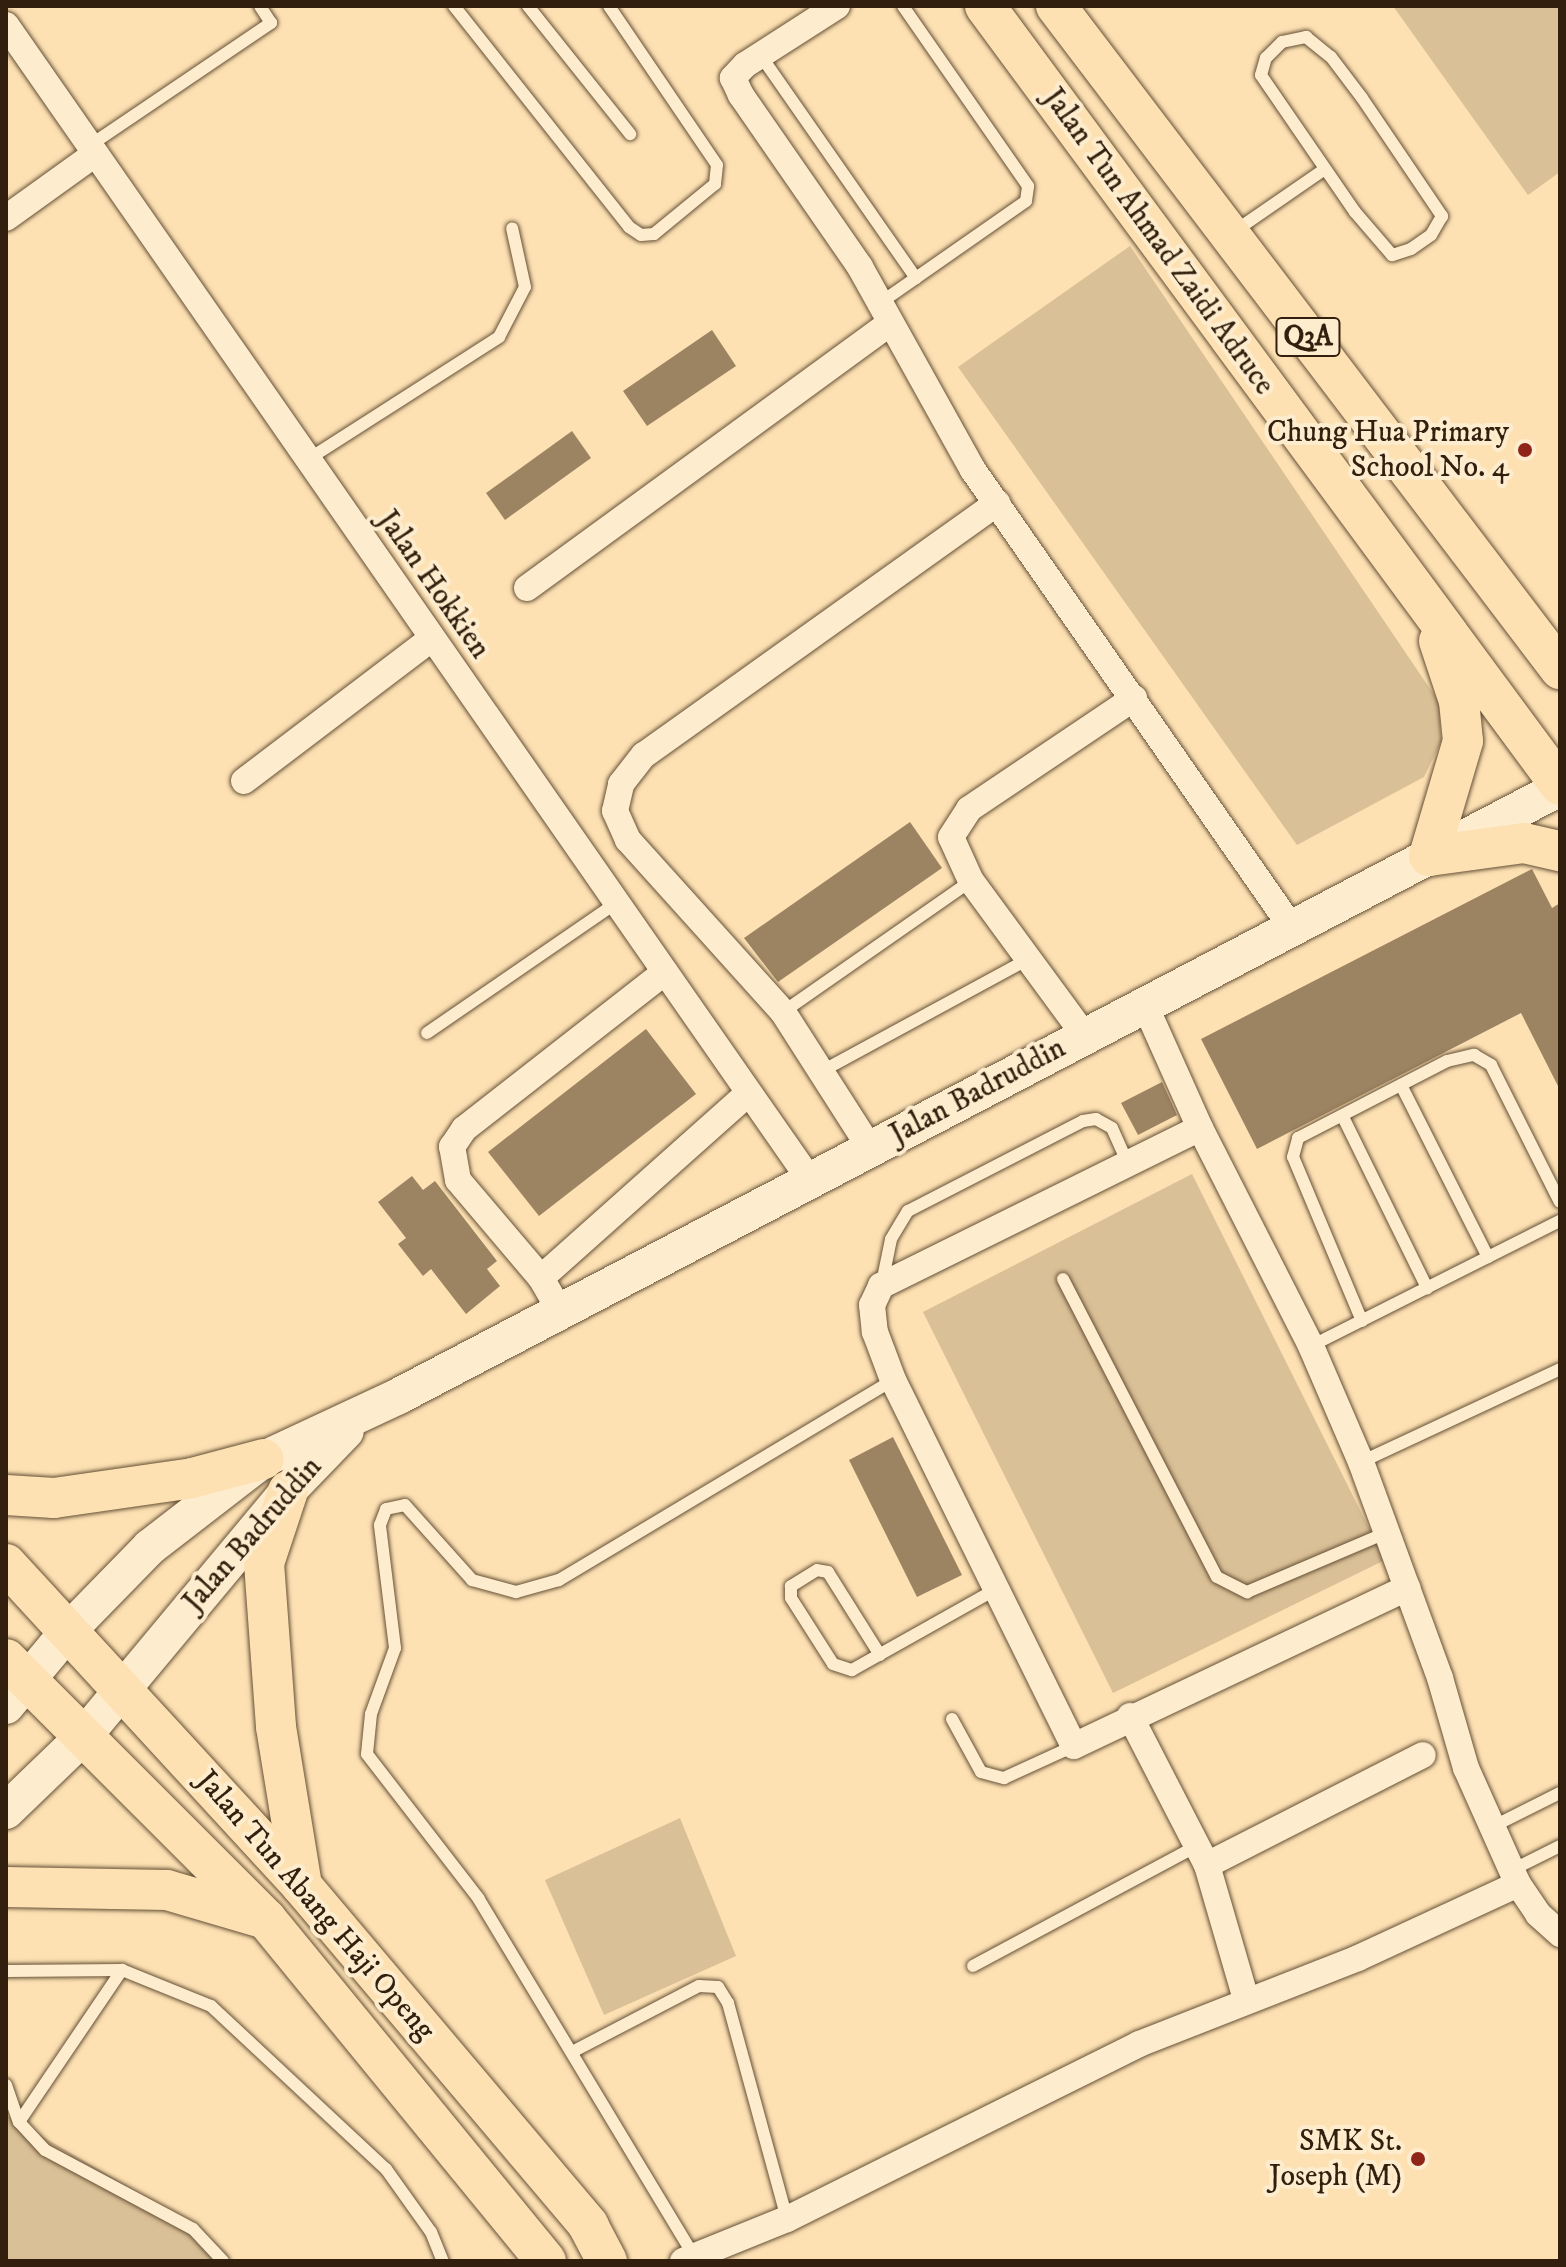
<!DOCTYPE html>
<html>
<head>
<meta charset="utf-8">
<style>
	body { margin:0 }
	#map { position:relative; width:1566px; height:2267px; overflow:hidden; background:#fde1b3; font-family:"IM FELL DW Pica",serif }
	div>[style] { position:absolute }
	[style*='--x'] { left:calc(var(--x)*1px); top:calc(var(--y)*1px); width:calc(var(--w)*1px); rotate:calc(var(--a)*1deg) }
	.green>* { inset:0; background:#dac097 }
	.building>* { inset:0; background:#9c8463 }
	.roads { filter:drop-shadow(0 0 2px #655036) drop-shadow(0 0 2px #655036) }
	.service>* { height:12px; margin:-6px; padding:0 6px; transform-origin:6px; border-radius:6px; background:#feecce }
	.minor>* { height:26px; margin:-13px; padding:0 13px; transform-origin:13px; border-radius:13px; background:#feecce }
	.secondary>* { height:36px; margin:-18px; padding:0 18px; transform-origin:18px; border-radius:18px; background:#feecce }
	.primary>* { height:40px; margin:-20px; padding:0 20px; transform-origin:20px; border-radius:20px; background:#fde1b3 }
	.dots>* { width:22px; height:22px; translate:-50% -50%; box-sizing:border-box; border:4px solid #feecce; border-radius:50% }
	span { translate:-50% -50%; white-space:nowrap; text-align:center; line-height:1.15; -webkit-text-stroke:8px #feecce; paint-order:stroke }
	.shield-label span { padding:2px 6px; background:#feecce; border:2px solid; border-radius:6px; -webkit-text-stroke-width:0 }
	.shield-label { font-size:28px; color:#321f0d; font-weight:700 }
	.street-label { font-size:30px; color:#321f0d }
	.poi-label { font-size:30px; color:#321f0d }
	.right { translate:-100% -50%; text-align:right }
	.frame { position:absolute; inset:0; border:8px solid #321f0d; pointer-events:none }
</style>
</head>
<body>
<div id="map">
	<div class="green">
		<div style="clip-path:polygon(1393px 6px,1560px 6px,1560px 172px,1528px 195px)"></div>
		<div style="clip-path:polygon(1130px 246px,1439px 702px,1441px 742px,1424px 777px,1297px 845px,958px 367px)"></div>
		<div style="clip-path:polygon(1192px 1174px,1385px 1560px,1113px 1693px,923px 1312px)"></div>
		<div style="clip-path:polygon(680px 1818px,736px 1956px,604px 2015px,545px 1880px)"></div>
		<div style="clip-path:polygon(6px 2115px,200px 2229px,226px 2261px,6px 2261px)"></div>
	</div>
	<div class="building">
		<div style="clip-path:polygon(712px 330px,736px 366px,647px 426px,623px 391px)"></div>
		<div style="clip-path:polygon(572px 431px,591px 458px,505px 520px,486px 493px)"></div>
		<div style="clip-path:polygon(910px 822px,942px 868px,778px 982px,744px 938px)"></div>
		<div style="clip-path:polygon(1532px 869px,1552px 908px,1560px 903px,1560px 1090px,1521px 1013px,1257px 1149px,1201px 1039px)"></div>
		<div style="clip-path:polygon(646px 1029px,696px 1094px,539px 1216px,488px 1152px)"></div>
		<div style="clip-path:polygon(1162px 1082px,1177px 1115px,1138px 1135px,1121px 1103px)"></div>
		<div style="clip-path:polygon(412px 1176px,423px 1190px,435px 1181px,497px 1261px,487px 1269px,500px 1286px,466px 1314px,431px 1269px,423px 1276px,398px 1244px,406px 1238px,378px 1202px)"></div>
		<div style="clip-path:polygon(893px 1437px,962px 1575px,917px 1597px,849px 1460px)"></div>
	</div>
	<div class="roads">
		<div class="service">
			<div style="--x:454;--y:6;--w:282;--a:51.6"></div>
			<div style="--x:629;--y:227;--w:14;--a:34"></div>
			<div style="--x:641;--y:235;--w:13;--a:-4"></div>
			<div style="--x:654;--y:234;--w:79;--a:-39.3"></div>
			<div style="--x:715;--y:184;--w:19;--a:-84"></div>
			<div style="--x:717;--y:165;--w:192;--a:-124.2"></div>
			<div style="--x:528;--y:6;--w:164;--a:51.4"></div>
			<div style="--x:1306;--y:37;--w:32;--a:39"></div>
			<div style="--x:1331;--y:57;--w:51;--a:52.9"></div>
			<div style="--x:1362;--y:98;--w:143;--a:55.9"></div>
			<div style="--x:1442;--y:216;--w:22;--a:120"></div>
			<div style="--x:1431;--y:235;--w:24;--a:145"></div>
			<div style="--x:1411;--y:249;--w:20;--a:162"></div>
			<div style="--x:1392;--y:255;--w:57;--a:-130.7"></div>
			<div style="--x:1355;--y:212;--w:166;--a:-124.5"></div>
			<div style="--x:1261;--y:75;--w:18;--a:-74"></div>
			<div style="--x:1266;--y:58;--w:23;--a:-45"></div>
			<div style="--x:1282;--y:42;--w:25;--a:-12"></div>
			<div style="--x:761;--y:56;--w:271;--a:55.1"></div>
			<div style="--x:89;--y:146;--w:220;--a:-34.1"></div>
			<div style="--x:271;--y:23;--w:20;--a:-123"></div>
			<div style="--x:1235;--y:231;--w:109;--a:-34.6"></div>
			<div style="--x:880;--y:303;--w:178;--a:-34.9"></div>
			<div style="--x:1026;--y:201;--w:15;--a:-82"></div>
			<div style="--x:1028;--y:186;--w:219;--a:-124.8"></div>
			<div style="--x:307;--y:460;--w:228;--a:-32.6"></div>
			<div style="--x:499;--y:337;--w:56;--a:-62.5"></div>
			<div style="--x:525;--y:287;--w:60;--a:-102.4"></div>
			<div style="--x:783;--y:1012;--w:229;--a:-34.9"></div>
			<div style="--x:427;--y:1033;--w:229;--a:-34.5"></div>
			<div style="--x:824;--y:1070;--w:231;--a:-28.5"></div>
			<div style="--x:1401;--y:1085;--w:193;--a:63.2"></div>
			<div style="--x:1343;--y:1117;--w:191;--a:63.8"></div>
			<div style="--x:1063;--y:1279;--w:335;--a:62.7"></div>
			<div style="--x:1217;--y:1577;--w:34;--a:27"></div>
			<div style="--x:1247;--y:1592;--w:150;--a:-23.1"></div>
			<div style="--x:882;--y:1283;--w:45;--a:-78.4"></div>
			<div style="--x:891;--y:1239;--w:33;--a:-59"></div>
			<div style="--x:908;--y:1211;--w:197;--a:-27.2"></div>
			<div style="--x:1083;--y:1121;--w:13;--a:-9"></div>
			<div style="--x:1096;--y:1119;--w:18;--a:29"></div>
			<div style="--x:1112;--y:1128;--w:39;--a:66"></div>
			<div style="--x:1362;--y:1321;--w:178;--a:-112.8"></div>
			<div style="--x:1293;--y:1157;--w:20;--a:-75"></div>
			<div style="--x:1298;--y:1138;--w:168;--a:-27.3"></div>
			<div style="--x:1447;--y:1061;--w:28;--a:-13"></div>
			<div style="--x:1474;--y:1055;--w:20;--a:30"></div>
			<div style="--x:1491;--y:1065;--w:153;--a:63.3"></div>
			<div style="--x:1311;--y:1346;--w:279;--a:-26.7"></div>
			<div style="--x:1361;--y:1462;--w:220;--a:-25"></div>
			<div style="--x:880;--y:1655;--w:98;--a:-122.1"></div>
			<div style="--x:828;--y:1572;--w:11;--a:-170"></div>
			<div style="--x:817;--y:1570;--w:31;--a:148"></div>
			<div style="--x:791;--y:1586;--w:12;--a:90"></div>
			<div style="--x:791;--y:1598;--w:78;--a:57.5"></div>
			<div style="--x:833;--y:1664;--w:20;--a:18"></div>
			<div style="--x:852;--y:1670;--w:167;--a:-29.3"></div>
			<div style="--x:952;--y:1719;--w:60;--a:61.3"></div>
			<div style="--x:981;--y:1772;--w:24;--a:15"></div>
			<div style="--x:1004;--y:1778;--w:77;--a:-24.6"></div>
			<div style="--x:1492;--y:1827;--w:76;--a:-26.6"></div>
			<div style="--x:1512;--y:1870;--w:54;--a:-26.6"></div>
			<div style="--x:973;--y:1966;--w:254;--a:-28.2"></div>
			<div style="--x:6;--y:1971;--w:116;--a:-0.5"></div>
			<div style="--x:122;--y:1970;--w:96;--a:22"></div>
			<div style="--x:211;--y:2006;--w:239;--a:43"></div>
			<div style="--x:386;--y:2169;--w:77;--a:54.5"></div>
			<div style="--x:431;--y:2232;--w:31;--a:68"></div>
			<div style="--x:574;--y:2051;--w:141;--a:-27.5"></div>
			<div style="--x:699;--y:1986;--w:19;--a:3"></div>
			<div style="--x:718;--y:1987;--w:19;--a:58"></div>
			<div style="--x:728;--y:2003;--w:224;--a:74.7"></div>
			<div style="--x:6;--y:2085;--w:39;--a:71"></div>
			<div style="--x:19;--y:2122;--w:38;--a:47"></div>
			<div style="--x:45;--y:2150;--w:168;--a:28.1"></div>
			<div style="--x:193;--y:2229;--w:44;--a:46.8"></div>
			<div style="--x:19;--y:2122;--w:184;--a:-55.9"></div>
			<div style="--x:694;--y:2256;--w:417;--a:-121.1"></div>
			<div style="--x:479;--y:1899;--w:183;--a:-127.7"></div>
			<div style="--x:367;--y:1754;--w:40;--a:-84.3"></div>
			<div style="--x:371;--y:1714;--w:70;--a:-70"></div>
			<div style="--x:395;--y:1648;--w:124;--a:-97"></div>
			<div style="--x:380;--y:1525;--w:17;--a:-69"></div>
			<div style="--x:386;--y:1509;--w:19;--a:-12"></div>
			<div style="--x:405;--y:1505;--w:101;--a:48.2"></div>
			<div style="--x:472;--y:1580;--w:46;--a:15.3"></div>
			<div style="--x:516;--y:1592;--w:45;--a:-15.6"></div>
			<div style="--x:559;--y:1580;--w:389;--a:-30.9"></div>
		</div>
		<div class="minor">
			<div style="--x:837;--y:6;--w:109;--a:147.3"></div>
			<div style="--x:745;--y:65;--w:18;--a:133"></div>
			<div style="--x:733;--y:78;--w:19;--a:65"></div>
			<div style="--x:741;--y:95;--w:209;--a:55.3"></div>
			<div style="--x:860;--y:267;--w:232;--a:60.9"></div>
			<div style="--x:973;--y:470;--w:558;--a:55.14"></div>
			<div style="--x:6;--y:25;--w:1407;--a:55.16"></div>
			<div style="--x:6;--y:218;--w:110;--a:-35.7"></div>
			<div style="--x:527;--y:588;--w:450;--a:-36.1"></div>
			<div style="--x:244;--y:781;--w:235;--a:-37.2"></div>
			<div style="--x:1145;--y:1005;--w:135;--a:65.9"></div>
			<div style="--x:1200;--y:1128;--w:245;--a:63"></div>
			<div style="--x:1311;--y:1346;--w:126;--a:66.7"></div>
			<div style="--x:1361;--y:1462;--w:230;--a:69.9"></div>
			<div style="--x:1440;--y:1678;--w:94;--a:73.9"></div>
			<div style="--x:1466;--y:1768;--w:127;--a:65.9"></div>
			<div style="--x:1518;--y:1884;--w:36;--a:56"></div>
			<div style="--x:1538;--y:1914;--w:30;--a:42"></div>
			<div style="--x:1085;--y:1036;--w:192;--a:-126.3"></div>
			<div style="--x:971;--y:881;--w:48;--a:-114.4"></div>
			<div style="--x:951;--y:837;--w:33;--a:-57"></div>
			<div style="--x:969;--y:809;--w:199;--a:-33.9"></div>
			<div style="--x:1200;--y:1128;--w:356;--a:153.7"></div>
			<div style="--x:881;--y:1286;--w:21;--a:115"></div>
			<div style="--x:872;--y:1305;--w:27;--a:84"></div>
			<div style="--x:875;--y:1332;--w:51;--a:69.4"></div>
			<div style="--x:893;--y:1380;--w:408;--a:63.7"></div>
			<div style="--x:1074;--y:1746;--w:369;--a:-25.4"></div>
			<div style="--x:870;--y:1148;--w:161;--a:-122.6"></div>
			<div style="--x:783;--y:1012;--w:232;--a:-132"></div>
			<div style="--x:628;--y:840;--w:32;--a:-114"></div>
			<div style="--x:615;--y:811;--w:28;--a:-77"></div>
			<div style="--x:621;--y:784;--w:37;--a:-52"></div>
			<div style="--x:644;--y:755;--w:434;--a:-35.5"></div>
			<div style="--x:541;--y:1278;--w:278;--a:-41.7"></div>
			<div style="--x:560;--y:1311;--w:38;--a:-120"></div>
			<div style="--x:541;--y:1278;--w:128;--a:-130.3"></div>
			<div style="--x:458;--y:1180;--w:34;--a:-100"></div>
			<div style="--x:452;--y:1147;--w:22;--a:-56"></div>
			<div style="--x:464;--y:1129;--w:255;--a:-38"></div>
			<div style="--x:1130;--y:1716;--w:168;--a:62.7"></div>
			<div style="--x:1207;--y:1865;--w:140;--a:73.8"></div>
			<div style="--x:1207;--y:1865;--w:242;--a:-27"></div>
			<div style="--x:683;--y:2261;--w:112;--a:-22"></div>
			<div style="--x:787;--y:2219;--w:393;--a:-26.4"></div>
			<div style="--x:1139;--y:2044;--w:235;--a:-21.4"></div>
			<div style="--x:1358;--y:1958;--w:176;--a:-24.8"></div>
		</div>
		<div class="secondary">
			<div style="--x:6;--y:1706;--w:99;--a:-50.3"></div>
			<div style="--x:69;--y:1630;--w:116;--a:-45.7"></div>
			<div style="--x:150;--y:1547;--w:144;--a:-37.7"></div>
			<div style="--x:264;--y:1459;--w:147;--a:-25"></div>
			<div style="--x:397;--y:1397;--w:1313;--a:-27.64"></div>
			<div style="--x:6;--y:1811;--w:107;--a:-43.9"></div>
			<div style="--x:83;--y:1737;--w:320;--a:-50.2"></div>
			<div style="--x:288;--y:1491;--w:83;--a:-46"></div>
		</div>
		<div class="primary">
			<div style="--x:985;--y:6;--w:968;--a:53.57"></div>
			<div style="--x:1056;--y:6;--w:833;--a:52.76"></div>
			<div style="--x:1439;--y:641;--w:63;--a:71.6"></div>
			<div style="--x:1459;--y:701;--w:40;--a:84.3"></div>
			<div style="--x:1463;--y:741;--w:120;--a:106.5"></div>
			<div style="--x:1429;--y:856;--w:96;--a:-7.8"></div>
			<div style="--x:1524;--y:843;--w:37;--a:13"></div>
			<div style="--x:288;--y:1491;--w:76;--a:108.4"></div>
			<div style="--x:264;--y:1563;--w:164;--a:85.8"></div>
			<div style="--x:276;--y:1727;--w:161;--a:80.7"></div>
			<div style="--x:6;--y:1495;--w:48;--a:3.6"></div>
			<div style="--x:54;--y:1498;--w:139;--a:-8.2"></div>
			<div style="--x:192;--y:1478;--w:74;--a:-14.8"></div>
			<div style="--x:6;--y:1564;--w:437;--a:47.4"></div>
			<div style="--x:302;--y:1886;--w:444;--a:49.8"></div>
			<div style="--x:588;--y:2225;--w:41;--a:62.2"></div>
			<div style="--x:6;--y:1659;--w:368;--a:45"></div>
			<div style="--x:266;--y:1919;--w:442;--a:50.7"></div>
			<div style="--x:6;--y:1887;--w:161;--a:1.1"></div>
			<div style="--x:167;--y:1890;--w:100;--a:16.3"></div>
		</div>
	</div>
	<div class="dots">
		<div style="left:1525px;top:450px;background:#8f2418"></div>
		<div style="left:1418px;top:2159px;background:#8f2418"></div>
	</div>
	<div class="shield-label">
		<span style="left:1308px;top:337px">Q3A</span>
	</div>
	<div class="street-label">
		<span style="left:1158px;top:242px;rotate:54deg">Jalan Tun Ahmad Zaidi Adruce</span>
		<span style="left:433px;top:585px;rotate:55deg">Jalan Hokkien</span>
		<span style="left:978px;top:1092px;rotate:-28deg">Jalan Badruddin</span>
		<span style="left:253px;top:1535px;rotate:-49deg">Jalan Badruddin</span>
		<span style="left:315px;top:1906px;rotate:49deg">Jalan Tun Abang Haji Openg</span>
	</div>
	<div class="poi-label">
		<span class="right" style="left:1509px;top:450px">Chung Hua Primary<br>School No. 4</span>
		<span class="right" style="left:1402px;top:2159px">SMK St.<br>Joseph (M)</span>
	</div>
	<div class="frame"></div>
</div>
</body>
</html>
